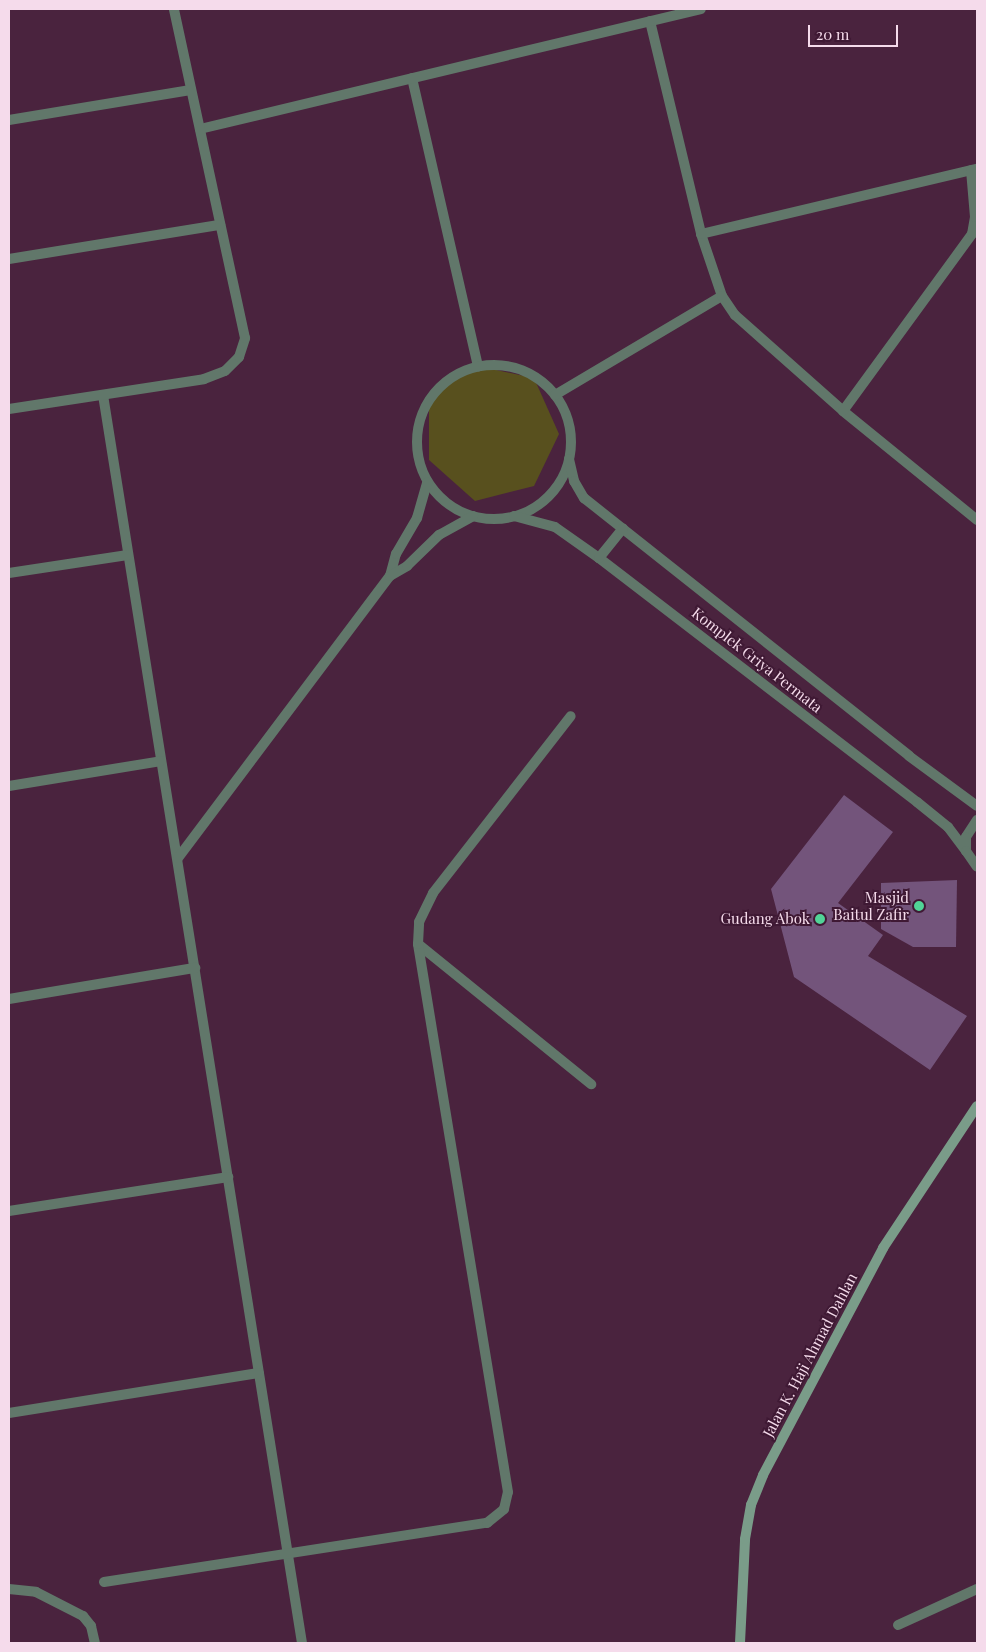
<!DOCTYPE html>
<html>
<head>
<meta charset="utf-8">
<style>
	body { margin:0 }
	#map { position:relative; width:986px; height:1652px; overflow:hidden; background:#4a233e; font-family:"Playfair Display",serif }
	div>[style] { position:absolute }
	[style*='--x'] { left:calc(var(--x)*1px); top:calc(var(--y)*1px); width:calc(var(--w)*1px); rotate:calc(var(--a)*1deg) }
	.green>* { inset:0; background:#58501e }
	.building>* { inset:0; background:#73547b }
	.street>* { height:10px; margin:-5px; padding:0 5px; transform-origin:5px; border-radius:5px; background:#61776a }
	.street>.ring { margin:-5px; padding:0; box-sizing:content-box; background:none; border:10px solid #61776a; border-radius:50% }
	.secondary>* { height:10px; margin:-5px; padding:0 5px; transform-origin:5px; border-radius:5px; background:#7a9c89 }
	.dots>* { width:14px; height:14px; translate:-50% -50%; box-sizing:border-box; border:2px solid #3f1934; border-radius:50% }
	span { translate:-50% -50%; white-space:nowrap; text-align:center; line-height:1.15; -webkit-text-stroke:4px #3f1934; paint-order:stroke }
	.street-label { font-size:15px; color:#f5dbeb }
	.poi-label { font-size:15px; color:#f5dbeb }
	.right { translate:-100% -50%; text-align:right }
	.frame { position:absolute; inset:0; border:10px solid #f5dbeb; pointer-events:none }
	.scale { position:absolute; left:808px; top:25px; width:90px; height:22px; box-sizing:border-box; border:2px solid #f5dbeb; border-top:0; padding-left:6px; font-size:15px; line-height:18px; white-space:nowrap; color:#f5dbeb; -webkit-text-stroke:4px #3f1934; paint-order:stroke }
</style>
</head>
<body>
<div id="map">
	<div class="green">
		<div style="clip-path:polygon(473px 365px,534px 378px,559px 434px,534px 486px,475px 501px,429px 460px,429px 397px)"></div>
	</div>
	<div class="building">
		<div style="clip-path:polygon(844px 795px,893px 832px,838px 903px,883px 935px,868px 956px,967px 1016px,930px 1070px,794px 977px,771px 889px)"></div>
		<div style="clip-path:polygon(957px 880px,956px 947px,913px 947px,881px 929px,881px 883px)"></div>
	</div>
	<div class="street">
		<div style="--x:650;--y:21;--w:219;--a:76.5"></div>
		<div style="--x:701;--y:234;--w:65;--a:71.3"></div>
		<div style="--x:412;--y:78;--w:296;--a:77.1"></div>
		<div style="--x:9;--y:120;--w:184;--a:-9.4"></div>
		<div style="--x:200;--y:129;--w:515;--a:-13.47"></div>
		<div style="--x:701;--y:234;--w:284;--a:-13.3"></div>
		<div style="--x:9;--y:259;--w:214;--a:-9.2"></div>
		<div class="ring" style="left:417px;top:365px;width:144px;height:144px"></div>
		<div style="--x:103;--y:395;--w:1264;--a:80.94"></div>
		<div style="--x:555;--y:395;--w:194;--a:-30.7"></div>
		<div style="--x:722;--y:296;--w:23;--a:56"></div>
		<div style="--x:735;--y:315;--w:144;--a:41.6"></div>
		<div style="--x:843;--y:411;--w:173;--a:39.1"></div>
		<div style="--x:9;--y:409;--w:197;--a:-8.7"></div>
		<div style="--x:204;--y:379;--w:22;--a:-21"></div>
		<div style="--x:225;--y:371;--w:20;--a:-45"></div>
		<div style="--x:239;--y:357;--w:20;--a:-72"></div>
		<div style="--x:245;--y:338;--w:337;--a:-102.2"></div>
		<div style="--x:843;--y:411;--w:219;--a:-53.9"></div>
		<div style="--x:972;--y:234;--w:17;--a:-80"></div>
		<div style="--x:975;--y:217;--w:47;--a:-94.9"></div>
		<div style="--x:569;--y:459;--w:23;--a:77"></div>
		<div style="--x:574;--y:481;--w:20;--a:60"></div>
		<div style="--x:584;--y:498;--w:415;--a:38.4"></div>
		<div style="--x:909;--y:756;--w:84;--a:36.3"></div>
		<div style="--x:514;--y:516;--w:42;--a:15"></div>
		<div style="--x:555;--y:527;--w:54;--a:35.2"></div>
		<div style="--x:599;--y:558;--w:401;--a:37.5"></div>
		<div style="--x:917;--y:802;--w:40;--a:39"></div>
		<div style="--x:948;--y:827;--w:30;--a:53"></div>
		<div style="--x:599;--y:558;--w:38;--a:-51"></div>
		<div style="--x:9;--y:573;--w:120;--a:-8.6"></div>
		<div style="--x:390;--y:576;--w:23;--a:-75"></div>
		<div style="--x:396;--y:554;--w:42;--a:-59.7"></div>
		<div style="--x:417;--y:518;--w:37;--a:-74"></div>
		<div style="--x:9;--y:786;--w:154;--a:-9.3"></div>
		<div style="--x:977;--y:820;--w:20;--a:123"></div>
		<div style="--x:966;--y:837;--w:14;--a:90"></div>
		<div style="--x:966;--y:851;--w:19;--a:55"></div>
		<div style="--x:178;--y:858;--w:353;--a:-53.1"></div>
		<div style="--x:390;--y:576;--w:20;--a:-30"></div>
		<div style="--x:407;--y:566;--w:45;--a:-44.1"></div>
		<div style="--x:439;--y:535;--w:39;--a:-29"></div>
		<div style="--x:418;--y:944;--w:223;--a:39"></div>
		<div style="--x:9;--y:999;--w:189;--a:-9.5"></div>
		<div style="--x:9;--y:1211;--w:222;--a:-8.8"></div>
		<div style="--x:9;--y:1413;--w:253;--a:-9.1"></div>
		<div style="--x:104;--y:1582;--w:388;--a:-8.8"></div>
		<div style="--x:487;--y:1523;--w:22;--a:-39"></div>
		<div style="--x:504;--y:1509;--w:17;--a:-77"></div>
		<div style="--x:508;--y:1492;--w:555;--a:-99.33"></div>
		<div style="--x:418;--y:944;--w:22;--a:-87"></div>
		<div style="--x:419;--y:922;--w:32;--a:-64"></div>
		<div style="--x:433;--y:893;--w:224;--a:-52.1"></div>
		<div style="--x:9;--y:1589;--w:27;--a:6"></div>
		<div style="--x:36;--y:1592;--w:53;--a:27.1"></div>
		<div style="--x:83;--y:1616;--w:13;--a:51"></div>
		<div style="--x:91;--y:1626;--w:17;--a:77"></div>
		<div style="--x:898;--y:1625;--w:87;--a:-24.5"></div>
	</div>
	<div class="secondary">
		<div style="--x:740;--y:1643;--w:104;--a:-87.2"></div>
		<div style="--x:745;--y:1539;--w:35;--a:-80"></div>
		<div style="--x:751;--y:1505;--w:32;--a:-68"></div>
		<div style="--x:763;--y:1475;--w:257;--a:-62.1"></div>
		<div style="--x:883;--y:1248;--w:170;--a:-56.5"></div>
	</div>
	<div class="dots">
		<div style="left:919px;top:906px;background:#51d397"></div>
		<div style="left:820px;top:919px;background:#51d397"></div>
	</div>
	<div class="street-label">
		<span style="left:757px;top:660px;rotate:38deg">Komplek Griya Permata</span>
		<span style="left:810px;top:1355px;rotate:-62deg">Jalan K. Haji Ahmad Dahlan</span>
	</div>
	<div class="poi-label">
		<span class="right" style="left:909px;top:906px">Masjid<br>Baitul Zafir</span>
		<span class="right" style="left:810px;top:919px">Gudang Abok</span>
	</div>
	<div class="frame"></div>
	<div class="scale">20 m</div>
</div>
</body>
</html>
